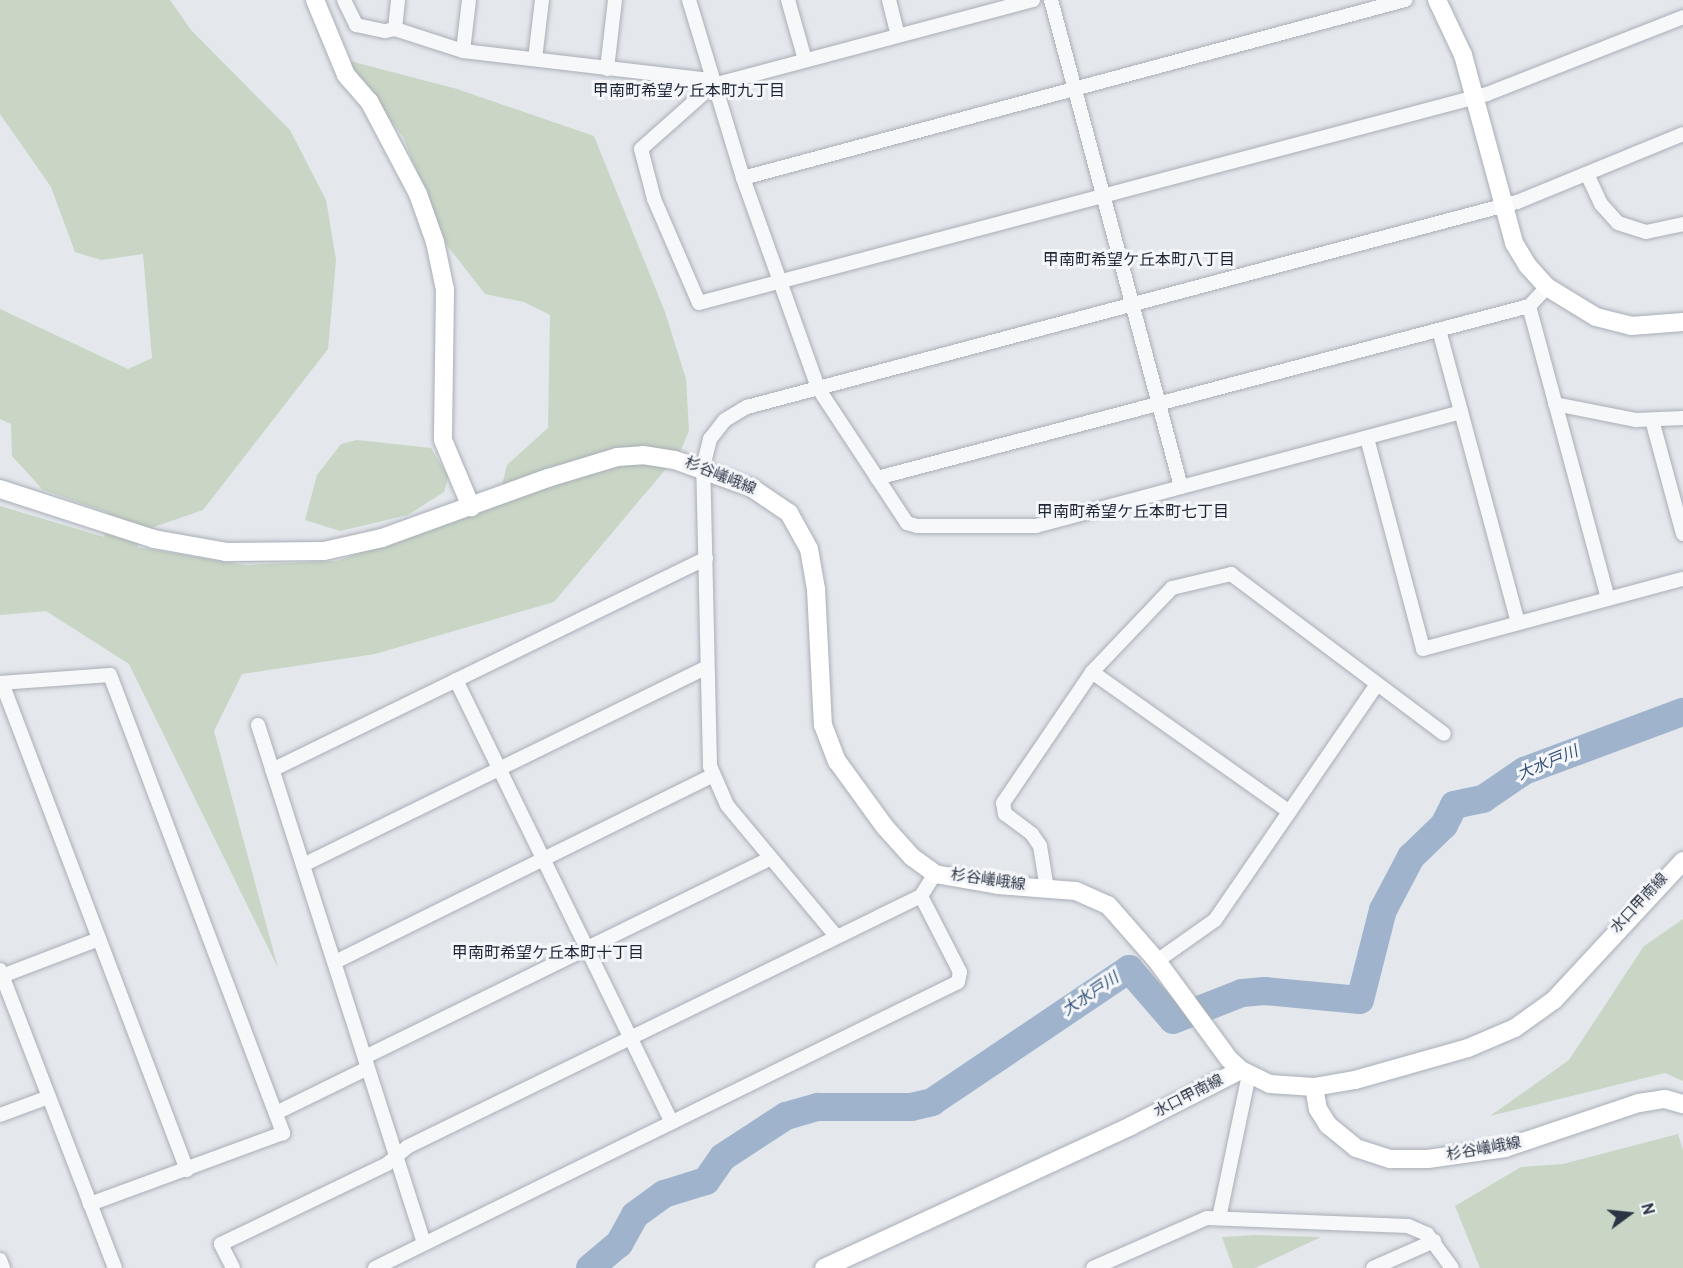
<!DOCTYPE html>
<html>
<head>
<meta charset="utf-8">
<style>
	body { margin:0 }
	#map { position:relative; width:1683px; height:1268px; overflow:hidden; background:#e4e7ec; font-family:Overpass,"Noto Sans JP",sans-serif }
	div>[style] { position:absolute }
	[style*='--x'] { left:calc(var(--x)*1px); top:calc(var(--y)*1px); width:calc(var(--w)*1px); rotate:calc(var(--a)*1deg) }
	.green>* { inset:0; background:#c9d6c5 }
	.river>* { height:28px; margin:-14px; padding:0 14px; transform-origin:14px; border-radius:14px; background:#9fb4cc }
	.roads { filter:drop-shadow(0 0 2px #a9aeb7) drop-shadow(0 0 2px #a9aeb7) }
	.street>* { height:14px; margin:-7px; padding:0 7px; transform-origin:7px; border-radius:7px; background:#f7f8fa }
	.secondary>* { height:18px; margin:-9px; padding:0 9px; transform-origin:9px; border-radius:9px; background:#fff }
	span { translate:-50% -50%; white-space:nowrap; text-align:center; line-height:1.15; -webkit-text-stroke:6px #f4f6f9; paint-order:stroke }
	.street-label { font-size:15px; color:#2b3445 }
	.neighbourhood-label { font-size:16px; color:#1d2536 }
	.water-label { font-size:16px; color:#34527a; font-style:italic }
	.north { position:absolute; left:1599px; top:1184px; width:60px; height:60px; -webkit-text-stroke:4px #f4f6f9; paint-order:stroke; rotate:75deg; font-size:16px; font-weight:700; line-height:24px; text-align:center; color:#2b3445 }
	.north::after { content:''; display:block; margin:auto; width:21px; height:27px; background:#2b3445; clip-path:polygon(50% 0,100% 100%,50% 72%,0 100%) }
</style>
</head>
<body>
<div id="map">
	<div class="green">
		<div style="clip-path:polygon(0 0,170px 0,191px 30px,290px 130px,326px 200px,336px 260px,328px 349px,203px 510px,151px 528px,137px 547px,245px 565px,337px 561px,497px 505px,507px 465px,548px 428px,550px 315px,524px 302px,485px 294px,446px 244px,403px 137px,346px 60px,457px 89px,594px 136px,665px 312px,686px 379px,689px 431px,680px 452px,554px 602px,375px 654px,242px 674px,214px 731px,278px 968px,129px 664px,46px 611px,0 615px,0 506px,104px 537px,109px 513px,43px 490px,12px 456px,11px 424px,0 419px,0 309px,128px 369px,152px 358px,143px 254px,101px 260px,75px 252px,51px 187px,0 114px)"></div>
		<div style="clip-path:polygon(357px 440px,431px 448px,448px 477px,444px 492px,408px 515px,340px 531px,305px 520px,317px 475px,341px 444px)"></div>
		<div style="clip-path:polygon(1683px 919px,1683px 1081px,1665px 1073px,1490px 1116px,1569px 1060px,1644px 946px)"></div>
		<div style="clip-path:polygon(1678px 1134px,1683px 1150px,1683px 1268px,1480px 1268px,1455px 1206px,1521px 1167px,1563px 1164px)"></div>
		<div style="clip-path:polygon(1222px 1237px,1256px 1235px,1321px 1237px,1255px 1268px,1233px 1268px)"></div>
	</div>
	<div class="river">
		<div style="--x:590;--y:1268;--w:38;--a:-40"></div>
		<div style="--x:619;--y:1244;--w:33;--a:-61"></div>
		<div style="--x:635;--y:1215;--w:36;--a:-36"></div>
		<div style="--x:664;--y:1194;--w:44;--a:-17.2"></div>
		<div style="--x:706;--y:1181;--w:29;--a:-55"></div>
		<div style="--x:723;--y:1157;--w:75;--a:-33.1"></div>
		<div style="--x:786;--y:1116;--w:33;--a:-16"></div>
		<div style="--x:818;--y:1107;--w:93;--a:0"></div>
		<div style="--x:911;--y:1107;--w:22;--a:-13"></div>
		<div style="--x:932;--y:1102;--w:238;--a:-34"></div>
		<div style="--x:1129;--y:969;--w:67;--a:49.2"></div>
		<div style="--x:1173;--y:1020;--w:74;--a:-21.4"></div>
		<div style="--x:1242;--y:993;--w:23;--a:-5"></div>
		<div style="--x:1265;--y:991;--w:95;--a:5.4"></div>
		<div style="--x:1360;--y:1000;--w:93;--a:-75.7"></div>
		<div style="--x:1383;--y:910;--w:60;--a:-62.2"></div>
		<div style="--x:1411;--y:857;--w:46;--a:-44.1"></div>
		<div style="--x:1444;--y:825;--w:22;--a:-63"></div>
		<div style="--x:1454;--y:805;--w:30;--a:-12"></div>
		<div style="--x:1483;--y:799;--w:50;--a:-34.3"></div>
		<div style="--x:1524;--y:771;--w:170;--a:-20.4"></div>
	</div>
	<div class="roads">
		<div class="street">
			<div style="--x:344;--y:0;--w:28;--a:64"></div>
			<div style="--x:356;--y:25;--w:30;--a:12"></div>
			<div style="--x:385;--y:31;--w:10;--a:-11"></div>
			<div style="--x:395;--y:29;--w:71;--a:17.9"></div>
			<div style="--x:463;--y:51;--w:242;--a:6.7"></div>
			<div style="--x:703;--y:79;--w:12;--a:31"></div>
			<div style="--x:689;--y:0;--w:186;--a:73.1"></div>
			<div style="--x:743;--y:178;--w:223;--a:70.3"></div>
			<div style="--x:818;--y:388;--w:162;--a:56.6"></div>
			<div style="--x:907;--y:523;--w:10;--a:17"></div>
			<div style="--x:917;--y:526;--w:119;--a:0"></div>
			<div style="--x:1036;--y:526;--w:440;--a:-15"></div>
			<div style="--x:788;--y:0;--w:62;--a:74.2"></div>
			<div style="--x:889;--y:0;--w:36;--a:76"></div>
			<div style="--x:1033;--y:0;--w:331;--a:165.1"></div>
			<div style="--x:713;--y:85;--w:96;--a:138.4"></div>
			<div style="--x:641;--y:149;--w:52;--a:75.4"></div>
			<div style="--x:654;--y:199;--w:113;--a:66.6"></div>
			<div style="--x:699;--y:303;--w:815;--a:-14.85"></div>
			<div style="--x:1487;--y:94;--w:211;--a:-21.4"></div>
			<div style="--x:1051;--y:0;--w:504;--a:75.05"></div>
			<div style="--x:395;--y:29;--w:29;--a:-84"></div>
			<div style="--x:463;--y:51;--w:51;--a:-83.3"></div>
			<div style="--x:535;--y:59;--w:59;--a:-83.2"></div>
			<div style="--x:607;--y:69;--w:69;--a:-83.4"></div>
			<div style="--x:1587;--y:174;--w:33;--a:65"></div>
			<div style="--x:1601;--y:204;--w:25;--a:48"></div>
			<div style="--x:1618;--y:223;--w:29;--a:18"></div>
			<div style="--x:1646;--y:232;--w:38;--a:-12"></div>
			<div style="--x:743;--y:178;--w:686;--a:-15.05"></div>
			<div style="--x:1547;--y:287;--w:26;--a:133"></div>
			<div style="--x:1529;--y:306;--w:303;--a:74.9"></div>
			<div style="--x:1439;--y:330;--w:303;--a:74.9"></div>
			<div style="--x:1555;--y:404;--w:83;--a:11.2"></div>
			<div style="--x:1636;--y:420;--w:47;--a:-2.4"></div>
			<div style="--x:1652;--y:420;--w:118;--a:74.8"></div>
			<div style="--x:1367;--y:438;--w:218;--a:75.1"></div>
			<div style="--x:1423;--y:649;--w:269;--a:-15.1"></div>
			<div style="--x:877;--y:478;--w:674;--a:-14.78"></div>
			<div style="--x:1092;--y:672;--w:242;--a:35.3"></div>
			<div style="--x:456;--y:680;--w:492;--a:64"></div>
			<div style="--x:0;--y:683;--w:110;--a:-4.2"></div>
			<div style="--x:110;--y:675;--w:490;--a:69.3"></div>
			<div style="--x:283;--y:1133;--w:206;--a:159.8"></div>
			<div style="--x:2;--y:683;--w:521;--a:69.2"></div>
			<div style="--x:258;--y:725;--w:544;--a:72.23"></div>
			<div style="--x:272;--y:770;--w:483;--a:-26"></div>
			<div style="--x:303;--y:865;--w:449;--a:-26.1"></div>
			<div style="--x:1047;--y:889;--w:44;--a:-99.2"></div>
			<div style="--x:1040;--y:846;--w:14;--a:-124"></div>
			<div style="--x:1032;--y:834;--w:34;--a:-143"></div>
			<div style="--x:1005;--y:814;--w:11;--a:-100"></div>
			<div style="--x:1003;--y:803;--w:158;--a:-55.8"></div>
			<div style="--x:1092;--y:672;--w:116;--a:-46.4"></div>
			<div style="--x:1172;--y:588;--w:61;--a:-13.3"></div>
			<div style="--x:1231;--y:574;--w:266;--a:36.9"></div>
			<div style="--x:836;--y:936;--w:170;--a:-129.8"></div>
			<div style="--x:727;--y:805;--w:43;--a:-113.6"></div>
			<div style="--x:710;--y:766;--w:299;--a:-91.3"></div>
			<div style="--x:703;--y:467;--w:29;--a:-76"></div>
			<div style="--x:710;--y:439;--w:24;--a:-52"></div>
			<div style="--x:725;--y:420;--w:26;--a:-31"></div>
			<div style="--x:747;--y:407;--w:797;--a:-14.91"></div>
			<div style="--x:1517;--y:202;--w:179;--a:-22.3"></div>
			<div style="--x:1157;--y:961;--w:71;--a:-35.3"></div>
			<div style="--x:1215;--y:920;--w:286;--a:-55.5"></div>
			<div style="--x:335;--y:962;--w:420;--a:-26.3"></div>
			<div style="--x:0;--y:970;--w:319;--a:68.9"></div>
			<div style="--x:2;--y:976;--w:104;--a:-20.9"></div>
			<div style="--x:365;--y:1057;--w:452;--a:-26.1"></div>
			<div style="--x:276;--y:1113;--w:102;--a:-26.1"></div>
			<div style="--x:0;--y:1115;--w:52;--a:-20.2"></div>
			<div style="--x:1219;--y:1218;--w:146;--a:-78.2"></div>
			<div style="--x:0;--y:1260;--w:9;--a:69"></div>
			<div style="--x:233;--y:1268;--w:27;--a:-117"></div>
			<div style="--x:221;--y:1244;--w:184;--a:-25.7"></div>
			<div style="--x:387;--y:1164;--w:26;--a:-40"></div>
			<div style="--x:407;--y:1147;--w:572;--a:-26.03"></div>
			<div style="--x:921;--y:896;--w:26;--a:-58"></div>
			<div style="--x:375;--y:1268;--w:649;--a:-26.13"></div>
			<div style="--x:958;--y:982;--w:10;--a:-79"></div>
			<div style="--x:960;--y:972;--w:85;--a:-117.2"></div>
			<div style="--x:1093;--y:1268;--w:124;--a:-23.7"></div>
			<div style="--x:1207;--y:1218;--w:201;--a:2.3"></div>
			<div style="--x:1408;--y:1226;--w:21;--a:23"></div>
			<div style="--x:1427;--y:1234;--w:42;--a:53.7"></div>
			<div style="--x:1373;--y:1268;--w:67;--a:-23.9"></div>
		</div>
		<div class="secondary">
			<div style="--x:315;--y:0;--w:81;--a:67.5"></div>
			<div style="--x:346;--y:75;--w:35;--a:49"></div>
			<div style="--x:369;--y:101;--w:105;--a:62.2"></div>
			<div style="--x:418;--y:194;--w:51;--a:70.5"></div>
			<div style="--x:435;--y:242;--w:49;--a:78.2"></div>
			<div style="--x:445;--y:290;--w:150;--a:90.8"></div>
			<div style="--x:443;--y:440;--w:73;--a:67.3"></div>
			<div style="--x:1437;--y:0;--w:61;--a:64.7"></div>
			<div style="--x:1463;--y:55;--w:195;--a:74.8"></div>
			<div style="--x:1514;--y:243;--w:27;--a:59"></div>
			<div style="--x:1528;--y:266;--w:28;--a:48"></div>
			<div style="--x:1547;--y:287;--w:57;--a:31.5"></div>
			<div style="--x:1596;--y:317;--w:36;--a:14"></div>
			<div style="--x:1631;--y:326;--w:52;--a:-4.4"></div>
			<div style="--x:0;--y:489;--w:162;--a:18"></div>
			<div style="--x:154;--y:539;--w:73;--a:10.2"></div>
			<div style="--x:226;--y:552;--w:98;--a:-0.6"></div>
			<div style="--x:324;--y:551;--w:59;--a:-12.6"></div>
			<div style="--x:382;--y:538;--w:177;--a:-19.9"></div>
			<div style="--x:548;--y:478;--w:72;--a:-16.9"></div>
			<div style="--x:617;--y:457;--w:26;--a:-4"></div>
			<div style="--x:643;--y:455;--w:32;--a:9"></div>
			<div style="--x:675;--y:460;--w:82;--a:20"></div>
			<div style="--x:752;--y:488;--w:45;--a:34"></div>
			<div style="--x:789;--y:513;--w:41;--a:60.9"></div>
			<div style="--x:809;--y:549;--w:41;--a:80.1"></div>
			<div style="--x:816;--y:589;--w:136;--a:87.1"></div>
			<div style="--x:823;--y:725;--w:39;--a:69"></div>
			<div style="--x:837;--y:761;--w:82;--a:54"></div>
			<div style="--x:885;--y:827;--w:40;--a:48"></div>
			<div style="--x:912;--y:857;--w:29;--a:36"></div>
			<div style="--x:935;--y:874;--w:64;--a:9.9"></div>
			<div style="--x:998;--y:885;--w:78;--a:4.4"></div>
			<div style="--x:1076;--y:891;--w:35;--a:24"></div>
			<div style="--x:1108;--y:905;--w:74;--a:48.8"></div>
			<div style="--x:1157;--y:961;--w:122;--a:53.7"></div>
			<div style="--x:1229;--y:1059;--w:16;--a:43"></div>
			<div style="--x:1241;--y:1070;--w:32;--a:26"></div>
			<div style="--x:1270;--y:1084;--w:44;--a:3.9"></div>
			<div style="--x:1314;--y:1087;--w:42;--a:-9.7"></div>
			<div style="--x:1355;--y:1080;--w:117;--a:-15.8"></div>
			<div style="--x:1468;--y:1048;--w:51;--a:-23.1"></div>
			<div style="--x:1515;--y:1028;--w:48;--a:-35.7"></div>
			<div style="--x:1554;--y:1000;--w:190;--a:-47.1"></div>
			<div style="--x:1314;--y:1087;--w:22;--a:80"></div>
			<div style="--x:1318;--y:1109;--w:19;--a:58"></div>
			<div style="--x:1328;--y:1125;--w:36;--a:39"></div>
			<div style="--x:1356;--y:1148;--w:36;--a:18"></div>
			<div style="--x:1390;--y:1159;--w:38;--a:0"></div>
			<div style="--x:1428;--y:1159;--w:78;--a:-8.1"></div>
			<div style="--x:1505;--y:1148;--w:141;--a:-18.6"></div>
			<div style="--x:1639;--y:1103;--w:26;--a:-9"></div>
			<div style="--x:1665;--y:1099;--w:19;--a:16"></div>
			<div style="--x:824;--y:1268;--w:338;--a:-24.8"></div>
			<div style="--x:1131;--y:1126;--w:123;--a:-27"></div>
		</div>
	</div>
	<div class="street-label">
		<span style="left:720px;top:477px;rotate:22deg">杉谷嶬峨線</span>
		<span style="left:988px;top:881px;rotate:8deg">杉谷嶬峨線</span>
		<span style="left:1640px;top:904px;rotate:-47deg">水口甲南線</span>
		<span style="left:1189px;top:1097px;rotate:-27deg">水口甲南線</span>
		<span style="left:1484px;top:1150px;rotate:-10deg">杉谷嶬峨線</span>
	</div>
	<div class="neighbourhood-label">
		<span style="left:689px;top:92px">甲南町希望ケ丘本町九丁目</span>
		<span style="left:1139px;top:261px">甲南町希望ケ丘本町八丁目</span>
		<span style="left:1133px;top:513px">甲南町希望ケ丘本町七丁目</span>
		<span style="left:548px;top:954px">甲南町希望ケ丘本町十丁目</span>
	</div>
	<div class="water-label">
		<span style="left:1548px;top:764px;rotate:-23deg">大水戸川</span>
		<span style="left:1091px;top:995px;rotate:-34deg">大水戸川</span>
	</div>
	<div class="north">N</div>
</div>
</body>
</html>
